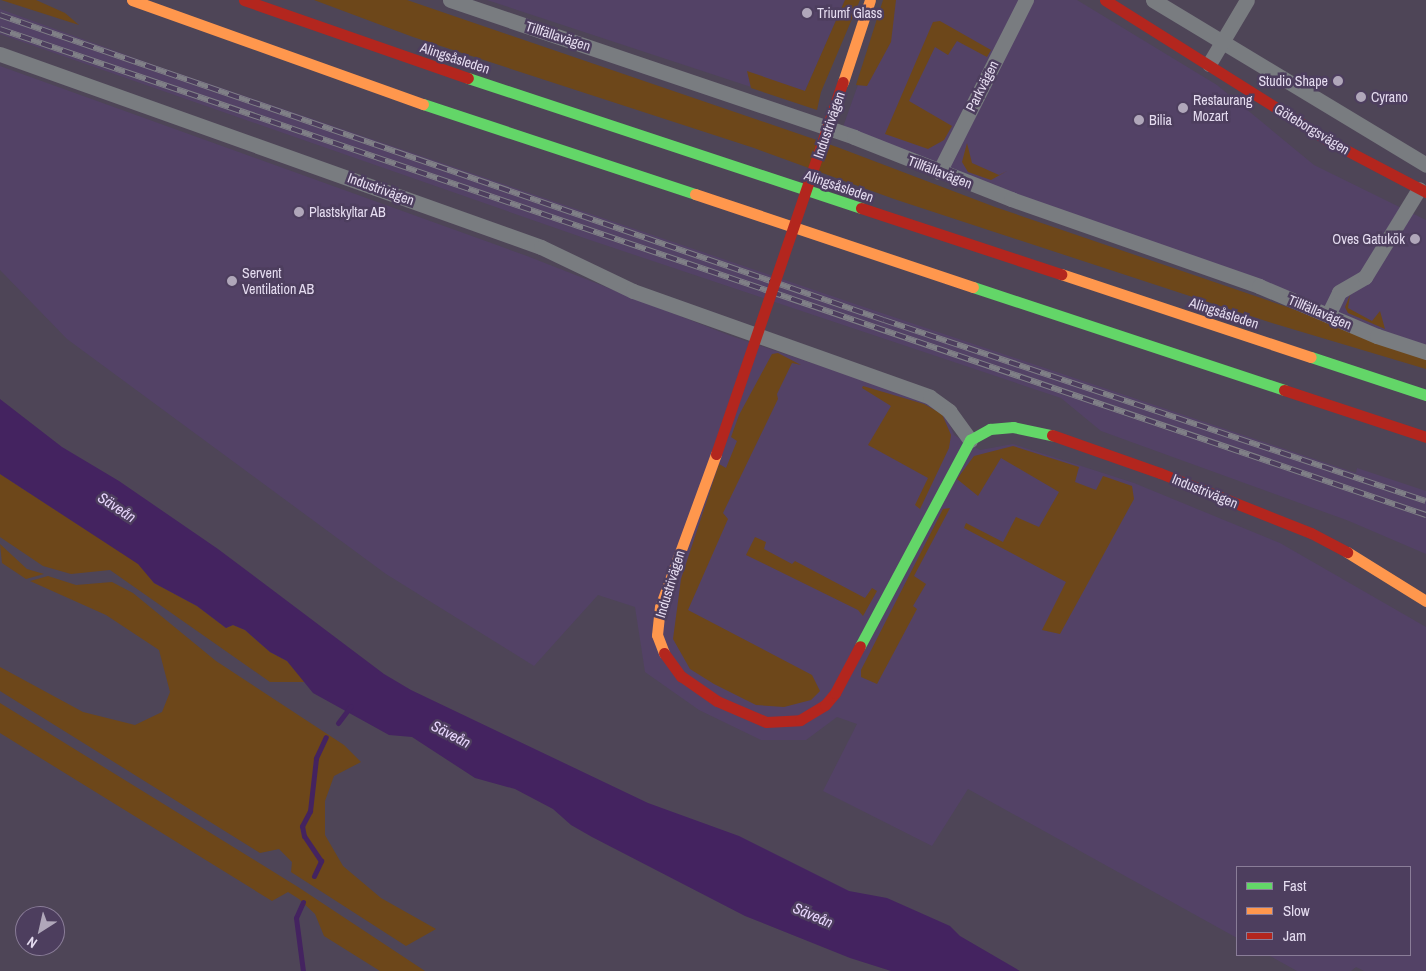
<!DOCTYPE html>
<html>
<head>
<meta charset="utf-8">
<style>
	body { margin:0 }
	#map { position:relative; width:1426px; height:971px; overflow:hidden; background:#4e4557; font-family:"Archivo Narrow",sans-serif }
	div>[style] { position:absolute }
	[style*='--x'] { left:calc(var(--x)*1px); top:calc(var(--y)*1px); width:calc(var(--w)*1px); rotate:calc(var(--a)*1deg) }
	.built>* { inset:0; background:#534266 }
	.green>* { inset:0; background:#6d471a }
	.water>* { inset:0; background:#442360 }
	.stream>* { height:5px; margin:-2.5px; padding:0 2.5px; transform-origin:2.5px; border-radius:2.5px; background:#442360 }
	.street>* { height:15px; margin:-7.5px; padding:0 7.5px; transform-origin:7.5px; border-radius:7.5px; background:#797c80 }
	.fast>* { height:11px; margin:-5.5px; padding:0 5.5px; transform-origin:5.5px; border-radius:5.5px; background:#63d668 }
	.slow>* { height:11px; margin:-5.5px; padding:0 5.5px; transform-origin:5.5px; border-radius:5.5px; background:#ff974d }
	.jam>* { height:11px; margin:-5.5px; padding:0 5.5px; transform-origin:5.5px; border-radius:5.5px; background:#b3261e }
	.rail>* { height:5.5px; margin-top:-2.75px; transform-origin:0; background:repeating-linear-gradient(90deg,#4d3e5e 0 11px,#808087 0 22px); box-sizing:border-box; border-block:1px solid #808087 }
	.jam-bridge>* { height:11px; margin:-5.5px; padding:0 5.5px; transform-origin:5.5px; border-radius:5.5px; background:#b3261e }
	.dots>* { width:14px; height:14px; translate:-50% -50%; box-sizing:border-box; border:2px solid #4d3e5e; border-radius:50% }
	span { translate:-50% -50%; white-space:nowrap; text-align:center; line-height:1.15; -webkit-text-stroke:5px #4d3e5e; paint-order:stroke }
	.poi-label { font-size:14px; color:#e5dcf0 }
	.left { translate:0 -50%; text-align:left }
	.right { translate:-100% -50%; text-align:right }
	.street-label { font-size:14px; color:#e5dcf0 }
	.water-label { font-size:15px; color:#e9d7fe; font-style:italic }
	.legend { position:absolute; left:1236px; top:866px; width:175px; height:90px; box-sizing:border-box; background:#4d3e5e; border:1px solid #8a7d98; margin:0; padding:6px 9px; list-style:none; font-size:15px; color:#e5dcf0 }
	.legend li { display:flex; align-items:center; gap:10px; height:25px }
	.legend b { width:25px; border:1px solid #8a7d98 }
	.north { position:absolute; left:15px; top:906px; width:50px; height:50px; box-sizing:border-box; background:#4d3e5e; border:1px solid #8a7d98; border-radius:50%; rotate:215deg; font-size:14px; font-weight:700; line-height:20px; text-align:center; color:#e5dcf0 }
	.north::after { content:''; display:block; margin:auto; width:18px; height:22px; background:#b0a7ba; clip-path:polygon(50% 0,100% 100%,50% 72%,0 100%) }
</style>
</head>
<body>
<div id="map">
	<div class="built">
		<div style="clip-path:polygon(487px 0,845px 0,800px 103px)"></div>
		<div style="clip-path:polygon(888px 0,1077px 0,1217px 85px,1314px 165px,1426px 220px,1426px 347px,970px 180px,843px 127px)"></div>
		<div style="clip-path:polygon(0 9px,157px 66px,858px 305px,1356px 473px,1357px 468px,1426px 491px,1426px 554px,1349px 521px,1101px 431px,1061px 398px,587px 239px,0 34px)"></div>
		<div style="clip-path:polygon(0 66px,527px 256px,731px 336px,926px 401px,946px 415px,954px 435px,980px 450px,1013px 444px,1134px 483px,1280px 543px,1426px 627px,1426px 971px,1364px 971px,1356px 967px,1351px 971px,1297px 971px,1268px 955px,1410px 955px,1410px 867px,1237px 867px,1237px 938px,968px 789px,932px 846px,823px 791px,857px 724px,837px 717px,806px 740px,761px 740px,699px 710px,645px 672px,635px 607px,598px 595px,534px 666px,386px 574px,67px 339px,0 270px)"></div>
	</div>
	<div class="green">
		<div style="clip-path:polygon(1px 0,36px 0,65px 13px,79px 25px)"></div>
		<div style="clip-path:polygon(314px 0,407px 0,837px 147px,995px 207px,1290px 308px,1426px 359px,1426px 369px,1272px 323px,894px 199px,754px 148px,413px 37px)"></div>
		<div style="clip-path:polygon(845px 0,860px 0,821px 92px,817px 110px,751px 88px,747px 71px,805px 91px)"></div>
		<div style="clip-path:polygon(883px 0,896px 0,891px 42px,867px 86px,856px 85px)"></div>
		<div style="clip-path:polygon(940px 21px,991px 50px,987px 57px,957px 41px,948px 55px,935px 47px,909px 101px,952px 126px,944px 140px,928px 149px,885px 134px,933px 22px)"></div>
		<div style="clip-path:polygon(967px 143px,972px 163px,999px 175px,1007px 171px,991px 180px,968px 172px,962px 162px)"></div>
		<div style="clip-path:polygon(1350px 295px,1348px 308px,1372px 321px,1380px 311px,1385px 329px,1348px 313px,1345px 307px)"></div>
		<div style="clip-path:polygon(778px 353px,801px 365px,792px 363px,777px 394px,778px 399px,723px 513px,728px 519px,688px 610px,812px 675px,820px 691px,811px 700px,784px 707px,756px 705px,714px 684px,690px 669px,673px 639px,681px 579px,719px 464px,726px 468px,737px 441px,731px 437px,739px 415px,772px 354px)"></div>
		<div style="clip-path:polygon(863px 386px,924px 404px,942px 414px,951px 435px,949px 448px,920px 509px,915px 505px,928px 478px,868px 445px,891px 406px,862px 388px)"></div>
		<div style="clip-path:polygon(1013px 446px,1079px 467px,1075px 482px,1096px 490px,1103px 476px,1132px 486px,1134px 499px,1060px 634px,1042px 630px,1066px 582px,964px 528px,966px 523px,1003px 542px,1016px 517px,1039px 527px,1059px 492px,1001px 458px,978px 496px,957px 479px,974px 456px)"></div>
		<div style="clip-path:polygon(0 474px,139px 564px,154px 583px,197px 606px,226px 628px,233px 625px,245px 630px,270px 652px,287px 661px,305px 682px,270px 682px,110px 570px,71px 574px,43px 566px,0 537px)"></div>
		<div style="clip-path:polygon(950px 508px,914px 576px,926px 584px,913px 606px,917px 609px,877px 684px,861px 677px,861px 670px,943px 509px)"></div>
		<div style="clip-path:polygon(755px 537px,766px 542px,764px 549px,792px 564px,795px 561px,865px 598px,872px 588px,877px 591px,863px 616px,858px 610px,746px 555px)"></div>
		<div style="clip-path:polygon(0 544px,27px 569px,44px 574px,26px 579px,2px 563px)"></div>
		<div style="clip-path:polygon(48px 576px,76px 585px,112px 582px,133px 593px,216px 661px,344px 745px,361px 762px,334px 776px,325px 801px,325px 835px,343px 866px,381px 898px,436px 929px,406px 946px,291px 872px,292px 862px,279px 849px,260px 853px,0 691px,0 667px,83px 712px,135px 725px,162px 712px,170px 692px,159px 650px,106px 615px,30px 581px)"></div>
		<div style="clip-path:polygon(0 703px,298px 887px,425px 971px,380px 971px,324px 936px,315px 914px,299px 899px,288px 892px,272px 901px,0 733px)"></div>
	</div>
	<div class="water">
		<div style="clip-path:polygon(0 399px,62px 447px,119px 481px,218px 549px,384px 674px,411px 690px,648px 803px,739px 836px,849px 891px,887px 898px,950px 926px,960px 936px,1020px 971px,891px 971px,850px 958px,745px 916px,592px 837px,571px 825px,553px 809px,515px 789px,475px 778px,412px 737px,389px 735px,313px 693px,287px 661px,270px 652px,245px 630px,233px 625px,226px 628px,197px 606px,154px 583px,138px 564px,0 474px)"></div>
	</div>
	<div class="stream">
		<div style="--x:338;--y:723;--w:21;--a:-53"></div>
		<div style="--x:314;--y:876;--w:17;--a:-65"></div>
		<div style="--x:321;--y:861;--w:30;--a:-124"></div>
		<div style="--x:304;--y:836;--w:10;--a:-101"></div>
		<div style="--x:302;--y:826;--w:17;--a:-62"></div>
		<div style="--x:310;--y:811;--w:53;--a:-83.5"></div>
		<div style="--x:316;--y:758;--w:23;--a:-65"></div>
		<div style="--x:303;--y:902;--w:17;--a:114"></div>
		<div style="--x:296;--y:918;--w:53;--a:82.5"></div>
	</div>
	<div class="street">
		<div style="--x:450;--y:0;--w:427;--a:18.7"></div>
		<div style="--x:854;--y:137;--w:169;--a:21.5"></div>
		<div style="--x:1011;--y:199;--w:263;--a:19.3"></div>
		<div style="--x:1259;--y:286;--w:128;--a:23"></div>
		<div style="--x:1377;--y:336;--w:52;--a:18.1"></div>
		<div style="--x:1153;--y:0;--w:319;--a:31.1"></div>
		<div style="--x:0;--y:54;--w:574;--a:19.63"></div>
		<div style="--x:541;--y:247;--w:102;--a:25.6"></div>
		<div style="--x:633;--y:291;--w:315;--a:19.6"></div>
		<div style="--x:930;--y:397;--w:24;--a:36"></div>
		<div style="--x:949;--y:411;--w:36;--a:54"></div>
		<div style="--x:1209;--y:64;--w:74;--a:-59.3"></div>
		<div style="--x:939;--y:172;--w:193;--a:-63.2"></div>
		<div style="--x:1328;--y:315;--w:25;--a:-64"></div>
		<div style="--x:1339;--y:292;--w:30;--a:-30"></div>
		<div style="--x:1365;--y:277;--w:103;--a:-58.5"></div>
	</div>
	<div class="fast">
		<div style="--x:468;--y:78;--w:414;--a:18.3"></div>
		<div style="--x:423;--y:104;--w:287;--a:18.3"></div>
		<div style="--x:973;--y:287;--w:328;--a:18.3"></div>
		<div style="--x:1311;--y:357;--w:121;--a:18.3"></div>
		<div style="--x:860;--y:646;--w:234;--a:-61.9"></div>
		<div style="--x:970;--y:440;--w:23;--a:-29"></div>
		<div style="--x:990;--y:429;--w:23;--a:-5"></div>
		<div style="--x:1013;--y:427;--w:40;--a:12"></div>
	</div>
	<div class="slow">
		<div style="--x:132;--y:0;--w:309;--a:19.7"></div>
		<div style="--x:843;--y:82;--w:86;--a:-71.8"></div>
		<div style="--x:695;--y:194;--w:293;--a:18.5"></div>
		<div style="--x:1061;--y:274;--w:263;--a:18.4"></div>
		<div style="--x:1347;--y:552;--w:93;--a:31.8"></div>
		<div style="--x:664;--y:653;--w:19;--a:-111"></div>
		<div style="--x:657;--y:635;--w:28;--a:-84"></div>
		<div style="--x:660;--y:607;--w:163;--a:-69.9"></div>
	</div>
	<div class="jam">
		<div style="--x:244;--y:0;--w:237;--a:19.2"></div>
		<div style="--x:1105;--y:0;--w:262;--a:32.2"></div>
		<div style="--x:1327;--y:140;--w:112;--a:27.7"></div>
		<div style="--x:861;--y:208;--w:211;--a:18.3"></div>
		<div style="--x:1284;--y:390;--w:150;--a:18.3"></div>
		<div style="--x:1052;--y:435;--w:114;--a:19.4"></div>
		<div style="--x:1160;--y:473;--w:162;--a:21.7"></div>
		<div style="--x:1311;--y:533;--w:41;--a:27.8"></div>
		<div style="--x:664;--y:653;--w:29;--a:54"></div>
		<div style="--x:681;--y:676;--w:44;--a:34.8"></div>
		<div style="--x:717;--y:701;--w:53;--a:23.2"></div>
		<div style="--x:766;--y:722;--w:34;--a:-3"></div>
		<div style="--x:800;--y:720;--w:29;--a:-31"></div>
		<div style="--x:825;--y:705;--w:16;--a:-50"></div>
		<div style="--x:835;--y:693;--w:53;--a:-62"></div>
	</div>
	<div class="rail">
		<div style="--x:0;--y:15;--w:935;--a:19.04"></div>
		<div style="--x:884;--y:320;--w:571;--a:18.47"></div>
		<div style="--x:0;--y:29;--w:1507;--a:18.82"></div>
	</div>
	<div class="jam-bridge">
		<div style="--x:716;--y:454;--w:393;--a:-71.2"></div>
	</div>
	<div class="dots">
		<div style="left:807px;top:13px;background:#b0a7ba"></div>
		<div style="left:1338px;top:81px;background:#b0a7ba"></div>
		<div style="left:1361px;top:97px;background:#b0a7ba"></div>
		<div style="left:1183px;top:108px;background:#b0a7ba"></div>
		<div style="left:1139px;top:120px;background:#b0a7ba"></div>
		<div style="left:299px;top:212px;background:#b0a7ba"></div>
		<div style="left:1415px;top:239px;background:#b0a7ba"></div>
		<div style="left:232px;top:281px;background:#b0a7ba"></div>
	</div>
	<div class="poi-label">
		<span class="left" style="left:817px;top:13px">Triumf Glass</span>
		<span class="right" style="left:1328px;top:81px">Studio Shape</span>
		<span class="left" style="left:1371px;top:97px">Cyrano</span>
		<span class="left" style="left:1193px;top:108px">Restaurang<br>Mozart</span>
		<span class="left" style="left:1149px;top:120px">Bilia</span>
		<span class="left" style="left:309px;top:212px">Plastskyltar AB</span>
		<span class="right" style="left:1405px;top:239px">Oves Gatukök</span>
		<span class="left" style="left:242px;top:281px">Servent<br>Ventilation AB</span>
	</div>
	<div class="street-label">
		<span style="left:558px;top:36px;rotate:18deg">Tillfällavägen</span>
		<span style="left:455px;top:58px;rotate:18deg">Alingsåsleden</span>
		<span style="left:982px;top:86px;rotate:-63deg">Parkvägen</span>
		<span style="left:829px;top:125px;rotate:-71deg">Industrivägen</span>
		<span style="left:1312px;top:129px;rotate:31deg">Göteborgsvägen</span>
		<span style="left:940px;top:172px;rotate:21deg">Tillfällavägen</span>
		<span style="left:839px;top:186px;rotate:19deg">Alingsåsleden</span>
		<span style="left:381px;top:189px;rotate:20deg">Industrivägen</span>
		<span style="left:1320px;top:312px;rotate:23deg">Tillfällavägen</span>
		<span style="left:1224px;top:313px;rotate:18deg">Alingsåsleden</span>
		<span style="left:1205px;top:491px;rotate:22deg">Industrivägen</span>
		<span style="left:670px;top:584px;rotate:-73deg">Industrivägen</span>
	</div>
	<div class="water-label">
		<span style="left:117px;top:507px;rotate:33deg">Säveån</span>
		<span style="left:451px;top:734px;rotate:27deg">Säveån</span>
		<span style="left:813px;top:915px;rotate:23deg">Säveån</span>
	</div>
	<ul class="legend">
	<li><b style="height:6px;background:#63d668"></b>Fast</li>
	<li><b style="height:6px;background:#ff974d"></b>Slow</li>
	<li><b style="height:6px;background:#b3261e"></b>Jam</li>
	</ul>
	<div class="north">N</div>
</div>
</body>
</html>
